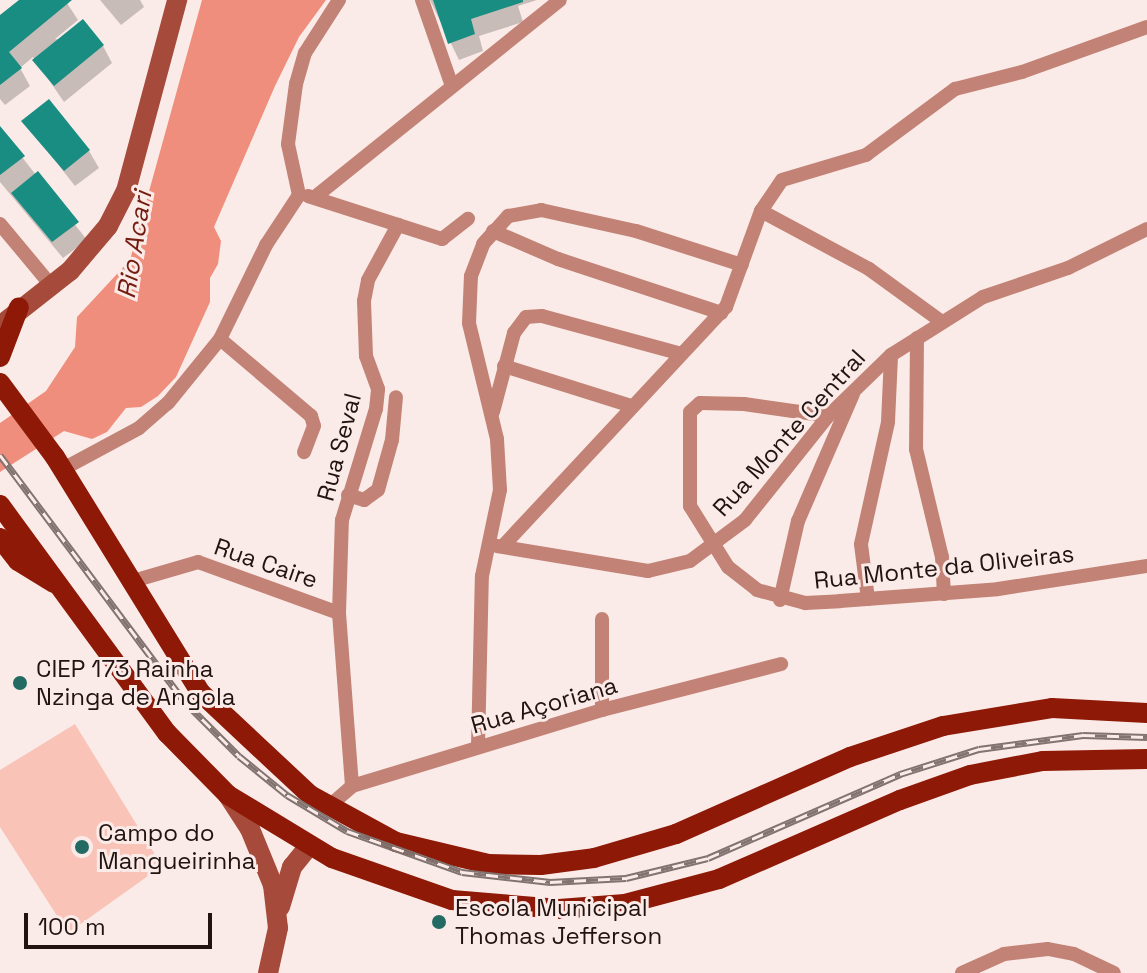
<!DOCTYPE html>
<html>
<head>
<meta charset="utf-8">
<style>
	body { margin:0 }
	#map { position:relative; width:1147px; height:973px; overflow:hidden; background:#fbebe8; font-family:"Space Grotesk",sans-serif }
	div>[style] { position:absolute }
	[style*='--x'] { left:calc(var(--x)*1px); top:calc(var(--y)*1px); width:calc(var(--w)*1px); rotate:calc(var(--a)*1deg) }
	.green>* { inset:0; background:#f9c3b8 }
	.water>* { inset:0; background:#ef8e7c }
	.shadow>* { inset:0; background:#0003 }
	.building>* { inset:0; background:#198d81 }
	.street>* { height:14px; margin:-7px; padding:0 7px; transform-origin:7px; border-radius:7px; background:#c28376 }
	.secondary>* { height:20px; margin:-10px; padding:0 10px; transform-origin:10px; border-radius:10px; background:#a64b3b }
	.primary>* { height:20px; margin:-10px; padding:0 10px; transform-origin:10px; border-radius:10px; background:#8e1907 }
	.rail>* { height:7px; margin-top:-3.5px; transform-origin:0; background:repeating-linear-gradient(90deg,#fbebe8 0 12px,#817370 0 24px); box-sizing:border-box; border-block:2px solid #817370 }
	.dots>* { width:22px; height:22px; translate:-50% -50%; box-sizing:border-box; border:4px solid #fbebe8; border-radius:50% }
	span { translate:-50% -50%; white-space:nowrap; text-align:center; line-height:1.15; -webkit-text-stroke:6px #fbebe8; paint-order:stroke }
	.street-label { font-size:24px; color:#201310 }
	.poi-label { font-size:24px; color:#201310 }
	.left { translate:0 -50%; text-align:left }
	.water-label { font-size:26px; color:#731d11; font-style:italic }
	.scale { position:absolute; left:24px; top:913px; width:188px; height:36px; box-sizing:border-box; border:4px solid #201310; border-top:0; padding-left:10px; font-size:24px; line-height:28px; white-space:nowrap; color:#201310; -webkit-text-stroke:6px #fbebe8; paint-order:stroke }
</style>
</head>
<body>
<div id="map">
	<div class="green">
		<div style="clip-path:polygon(75px 724px,162px 866px,68px 933px,0 827px,0 770px)"></div>
	</div>
	<div class="water">
		<div style="clip-path:polygon(202px 0,326px 0,299px 37px,275px 86px,214px 227px,221px 241px,218px 264px,210px 278px,210px 302px,176px 377px,158px 396px,141px 407px,126px 408px,107px 432px,92px 439px,64px 431px,0 472px,0 423px,46px 391px,75px 347px,77px 317px,130px 260px)"></div>
	</div>
	<div class="shadow">
		<div style="clip-path:polygon(22px 0,65px 0,78px 20px,55px 39px,103px 46px,112px 63px,64px 102px,33px 57px,20px 68px,30px 86px,5px 105px,0 99px,0 18px)"></div>
		<div style="clip-path:polygon(100px 0,140px 0,144px 7px,121px 25px)"></div>
		<div style="clip-path:polygon(430px 0,537px 0,518px 6px,523px 22px,479px 36px,483px 51px,459px 60px)"></div>
		<div style="clip-path:polygon(24px 121px,89px 151px,99px 168px,75px 186px)"></div>
		<div style="clip-path:polygon(0 129px,87px 240px,63px 258px,0 182px)"></div>
	</div>
	<div class="building">
		<div style="clip-path:polygon(19px 0,72px 0,9px 52px,22px 68px,0 85px,0 15px)"></div>
		<div style="clip-path:polygon(433px 0,523px 0,523px 2px,471px 19px,475px 34px,448px 44px)"></div>
		<div style="clip-path:polygon(83px 19px,104px 45px,54px 86px,32px 60px)"></div>
		<div style="clip-path:polygon(49px 99px,90px 150px,64px 171px,21px 121px)"></div>
		<div style="clip-path:polygon(0 126px,25px 156px,0 175px)"></div>
		<div style="clip-path:polygon(38px 171px,79px 222px,52px 242px,11px 193px)"></div>
	</div>
	<div class="street">
		<div style="--x:422;--y:0;--w:91;--a:70.8"></div>
		<div style="--x:308;--y:196;--w:141;--a:17.8"></div>
		<div style="--x:442;--y:239;--w:33;--a:-38"></div>
		<div style="--x:315;--y:197;--w:314;--a:-38.8"></div>
		<div style="--x:761;--y:211;--w:123;--a:28.2"></div>
		<div style="--x:869;--y:269;--w:90;--a:36"></div>
		<div style="--x:0;--y:224;--w:78;--a:50.2"></div>
		<div style="--x:493;--y:231;--w:71;--a:23.3"></div>
		<div style="--x:558;--y:259;--w:172;--a:18.3"></div>
		<div style="--x:917;--y:338;--w:111;--a:90.5"></div>
		<div style="--x:916;--y:449;--w:111;--a:76.5"></div>
		<div style="--x:942;--y:557;--w:37;--a:87"></div>
		<div style="--x:220;--y:339;--w:119;--a:40.2"></div>
		<div style="--x:311;--y:416;--w:10;--a:73"></div>
		<div style="--x:314;--y:426;--w:28;--a:111"></div>
		<div style="--x:504;--y:366;--w:134;--a:17.4"></div>
		<div style="--x:493;--y:412;--w:82;--a:-75.1"></div>
		<div style="--x:514;--y:333;--w:20;--a:-53"></div>
		<div style="--x:526;--y:317;--w:16;--a:-4"></div>
		<div style="--x:542;--y:316;--w:141;--a:15.2"></div>
		<div style="--x:828;--y:416;--w:85;--a:-171.9"></div>
		<div style="--x:744;--y:404;--w:44;--a:-178.7"></div>
		<div style="--x:700;--y:403;--w:13;--a:138"></div>
		<div style="--x:690;--y:412;--w:94;--a:90"></div>
		<div style="--x:690;--y:506;--w:72;--a:58.1"></div>
		<div style="--x:728;--y:567;--w:37;--a:38"></div>
		<div style="--x:757;--y:590;--w:50;--a:15.2"></div>
		<div style="--x:805;--y:603;--w:35;--a:-3"></div>
		<div style="--x:840;--y:601;--w:158;--a:-4.3"></div>
		<div style="--x:998;--y:589;--w:151;--a:-8.8"></div>
		<div style="--x:63;--y:469;--w:86;--a:-28.3"></div>
		<div style="--x:139;--y:428;--w:38;--a:-41"></div>
		<div style="--x:168;--y:403;--w:82;--a:-50.9"></div>
		<div style="--x:220;--y:339;--w:105;--a:-63.9"></div>
		<div style="--x:266;--y:245;--w:60;--a:-56.6"></div>
		<div style="--x:299;--y:195;--w:52;--a:-102.2"></div>
		<div style="--x:288;--y:144;--w:61;--a:-82.4"></div>
		<div style="--x:296;--y:84;--w:32;--a:-74"></div>
		<div style="--x:305;--y:53;--w:63;--a:-57.3"></div>
		<div style="--x:348;--y:495;--w:17;--a:17"></div>
		<div style="--x:364;--y:500;--w:17;--a:-36"></div>
		<div style="--x:378;--y:490;--w:52;--a:-74.4"></div>
		<div style="--x:392;--y:440;--w:43;--a:-84.7"></div>
		<div style="--x:497;--y:546;--w:153;--a:9.4"></div>
		<div style="--x:648;--y:571;--w:43;--a:-13.4"></div>
		<div style="--x:690;--y:561;--w:69;--a:-36.7"></div>
		<div style="--x:745;--y:520;--w:133;--a:-51.4"></div>
		<div style="--x:828;--y:416;--w:88;--a:-44.1"></div>
		<div style="--x:891;--y:355;--w:109;--a:-32.2"></div>
		<div style="--x:983;--y:297;--w:90;--a:-18.8"></div>
		<div style="--x:1068;--y:268;--w:88;--a:-26.3"></div>
		<div style="--x:503;--y:546;--w:327;--a:-47"></div>
		<div style="--x:726;--y:307;--w:102;--a:-70"></div>
		<div style="--x:761;--y:211;--w:37;--a:-56"></div>
		<div style="--x:782;--y:180;--w:88;--a:-16.6"></div>
		<div style="--x:866;--y:155;--w:111;--a:-36.6"></div>
		<div style="--x:955;--y:89;--w:69;--a:-14.2"></div>
		<div style="--x:1022;--y:72;--w:133;--a:-19.8"></div>
		<div style="--x:133;--y:581;--w:68;--a:-16.3"></div>
		<div style="--x:198;--y:562;--w:150;--a:19.9"></div>
		<div style="--x:868;--y:599;--w:55;--a:-97.3"></div>
		<div style="--x:861;--y:544;--w:125;--a:-77.5"></div>
		<div style="--x:888;--y:422;--w:67;--a:-87.4"></div>
		<div style="--x:780;--y:600;--w:81;--a:-77.2"></div>
		<div style="--x:798;--y:521;--w:138;--a:-66.6"></div>
		<div style="--x:602;--y:710;--w:91;--a:-90"></div>
		<div style="--x:478;--y:747;--w:171;--a:-88.7"></div>
		<div style="--x:482;--y:576;--w:88;--a:-78.2"></div>
		<div style="--x:500;--y:490;--w:51;--a:-93.4"></div>
		<div style="--x:497;--y:439;--w:119;--a:-103.6"></div>
		<div style="--x:469;--y:323;--w:47;--a:-87.6"></div>
		<div style="--x:471;--y:276;--w:34;--a:-69"></div>
		<div style="--x:483;--y:244;--w:38;--a:-48"></div>
		<div style="--x:508;--y:216;--w:34;--a:-10"></div>
		<div style="--x:541;--y:210;--w:97;--a:12.5"></div>
		<div style="--x:636;--y:231;--w:111;--a:17.8"></div>
		<div style="--x:352;--y:786;--w:173;--a:-94.3"></div>
		<div style="--x:339;--y:613;--w:93;--a:-88.2"></div>
		<div style="--x:342;--y:520;--w:116;--a:-73"></div>
		<div style="--x:376;--y:409;--w:20;--a:-84"></div>
		<div style="--x:378;--y:389;--w:35;--a:-110"></div>
		<div style="--x:366;--y:356;--w:55;--a:-92.1"></div>
		<div style="--x:364;--y:301;--w:21;--a:-79"></div>
		<div style="--x:368;--y:280;--w:63;--a:-61.4"></div>
		<div style="--x:327;--y:808;--w:33;--a:-41"></div>
		<div style="--x:352;--y:786;--w:261;--a:-16.9"></div>
		<div style="--x:602;--y:710;--w:185;--a:-14.4"></div>
		<div style="--x:962;--y:973;--w:46;--a:-24.3"></div>
		<div style="--x:1004;--y:954;--w:44;--a:-6.5"></div>
		<div style="--x:1048;--y:949;--w:26;--a:11"></div>
		<div style="--x:1074;--y:954;--w:44;--a:25.4"></div>
	</div>
	<div class="secondary">
		<div style="--x:0;--y:326;--w:89;--a:-38.2"></div>
		<div style="--x:70;--y:271;--w:59;--a:-49.8"></div>
		<div style="--x:108;--y:226;--w:39;--a:-63"></div>
		<div style="--x:126;--y:191;--w:198;--a:-75"></div>
		<div style="--x:228;--y:795;--w:40;--a:57.1"></div>
		<div style="--x:250;--y:829;--w:61;--a:67.7"></div>
		<div style="--x:273;--y:885;--w:43;--a:83.4"></div>
		<div style="--x:278;--y:928;--w:46;--a:102.5"></div>
		<div style="--x:280;--y:907;--w:42;--a:-73.3"></div>
		<div style="--x:292;--y:867;--w:27;--a:-51"></div>
	</div>
	<div class="primary">
		<div style="--x:0;--y:357;--w:53;--a:-69.2"></div>
		<div style="--x:0;--y:383;--w:92;--a:53.4"></div>
		<div style="--x:55;--y:457;--w:278;--a:58.3"></div>
		<div style="--x:201;--y:693;--w:149;--a:43.1"></div>
		<div style="--x:310;--y:795;--w:98;--a:28.7"></div>
		<div style="--x:396;--y:842;--w:95;--a:13.4"></div>
		<div style="--x:488;--y:864;--w:53;--a:1.1"></div>
		<div style="--x:541;--y:865;--w:53;--a:-7.5"></div>
		<div style="--x:594;--y:858;--w:85;--a:-16.3"></div>
		<div style="--x:676;--y:834;--w:190;--a:-23.9"></div>
		<div style="--x:850;--y:757;--w:98;--a:-18.4"></div>
		<div style="--x:943;--y:726;--w:110;--a:-9.4"></div>
		<div style="--x:1052;--y:708;--w:95;--a:3"></div>
		<div style="--x:0;--y:505;--w:283;--a:53.8"></div>
		<div style="--x:167;--y:733;--w:87;--a:45.5"></div>
		<div style="--x:228;--y:795;--w:122;--a:31.2"></div>
		<div style="--x:332;--y:858;--w:127;--a:19.3"></div>
		<div style="--x:452;--y:900;--w:107;--a:4.8"></div>
		<div style="--x:559;--y:909;--w:66;--a:-4.3"></div>
		<div style="--x:625;--y:904;--w:97;--a:-14.9"></div>
		<div style="--x:719;--y:879;--w:197;--a:-23.6"></div>
		<div style="--x:900;--y:800;--w:74;--a:-19.7"></div>
		<div style="--x:970;--y:775;--w:74;--a:-10.9"></div>
		<div style="--x:1043;--y:761;--w:104;--a:-1.1"></div>
		<div style="--x:0;--y:538;--w:29;--a:52"></div>
		<div style="--x:18;--y:561;--w:42;--a:31.4"></div>
	</div>
	<div class="rail">
		<div style="--x:0;--y:455;--w:309;--a:53.2"></div>
		<div style="--x:185;--y:702;--w:76;--a:45"></div>
		<div style="--x:239;--y:756;--w:62;--a:39.1"></div>
		<div style="--x:287;--y:795;--w:70;--a:31"></div>
		<div style="--x:347;--y:831;--w:122;--a:19.6"></div>
		<div style="--x:462;--y:872;--w:89;--a:6.5"></div>
		<div style="--x:550;--y:882;--w:76;--a:-3"></div>
		<div style="--x:626;--y:878;--w:84;--a:-13.7"></div>
		<div style="--x:708;--y:858;--w:210;--a:-23.6"></div>
		<div style="--x:900;--y:774;--w:83;--a:-17.6"></div>
		<div style="--x:979;--y:749;--w:105;--a:-7.7"></div>
		<div style="--x:1083;--y:735;--w:64;--a:1.8"></div>
	</div>
	<div class="dots">
		<div style="left:20px;top:683px;background:#226a62"></div>
		<div style="left:82px;top:847px;background:#226a62"></div>
		<div style="left:439px;top:922px;background:#226a62"></div>
	</div>
	<div class="street-label">
		<span style="left:789px;top:433px;rotate:-48deg">Rua Monte Central</span>
		<span style="left:339px;top:447px;rotate:-75deg">Rua Seval</span>
		<span style="left:266px;top:563px;rotate:19deg">Rua Caire</span>
		<span style="left:944px;top:567px;rotate:-6deg">Rua Monte da Oliveiras</span>
		<span style="left:544px;top:705px;rotate:-16deg">Rua Açoriana</span>
	</div>
	<div class="poi-label">
		<span class="left" style="left:36px;top:683px">CIEP 173 Rainha<br>Nzinga de Angola</span>
		<span class="left" style="left:98px;top:847px">Campo do<br>Mangueirinha</span>
		<span class="left" style="left:455px;top:922px">Escola Municipal<br>Thomas Jefferson</span>
	</div>
	<div class="water-label">
		<span style="left:135px;top:245px;rotate:-81deg">Rio Acari</span>
	</div>
	<div class="scale">100 m</div>
</div>
</body>
</html>
